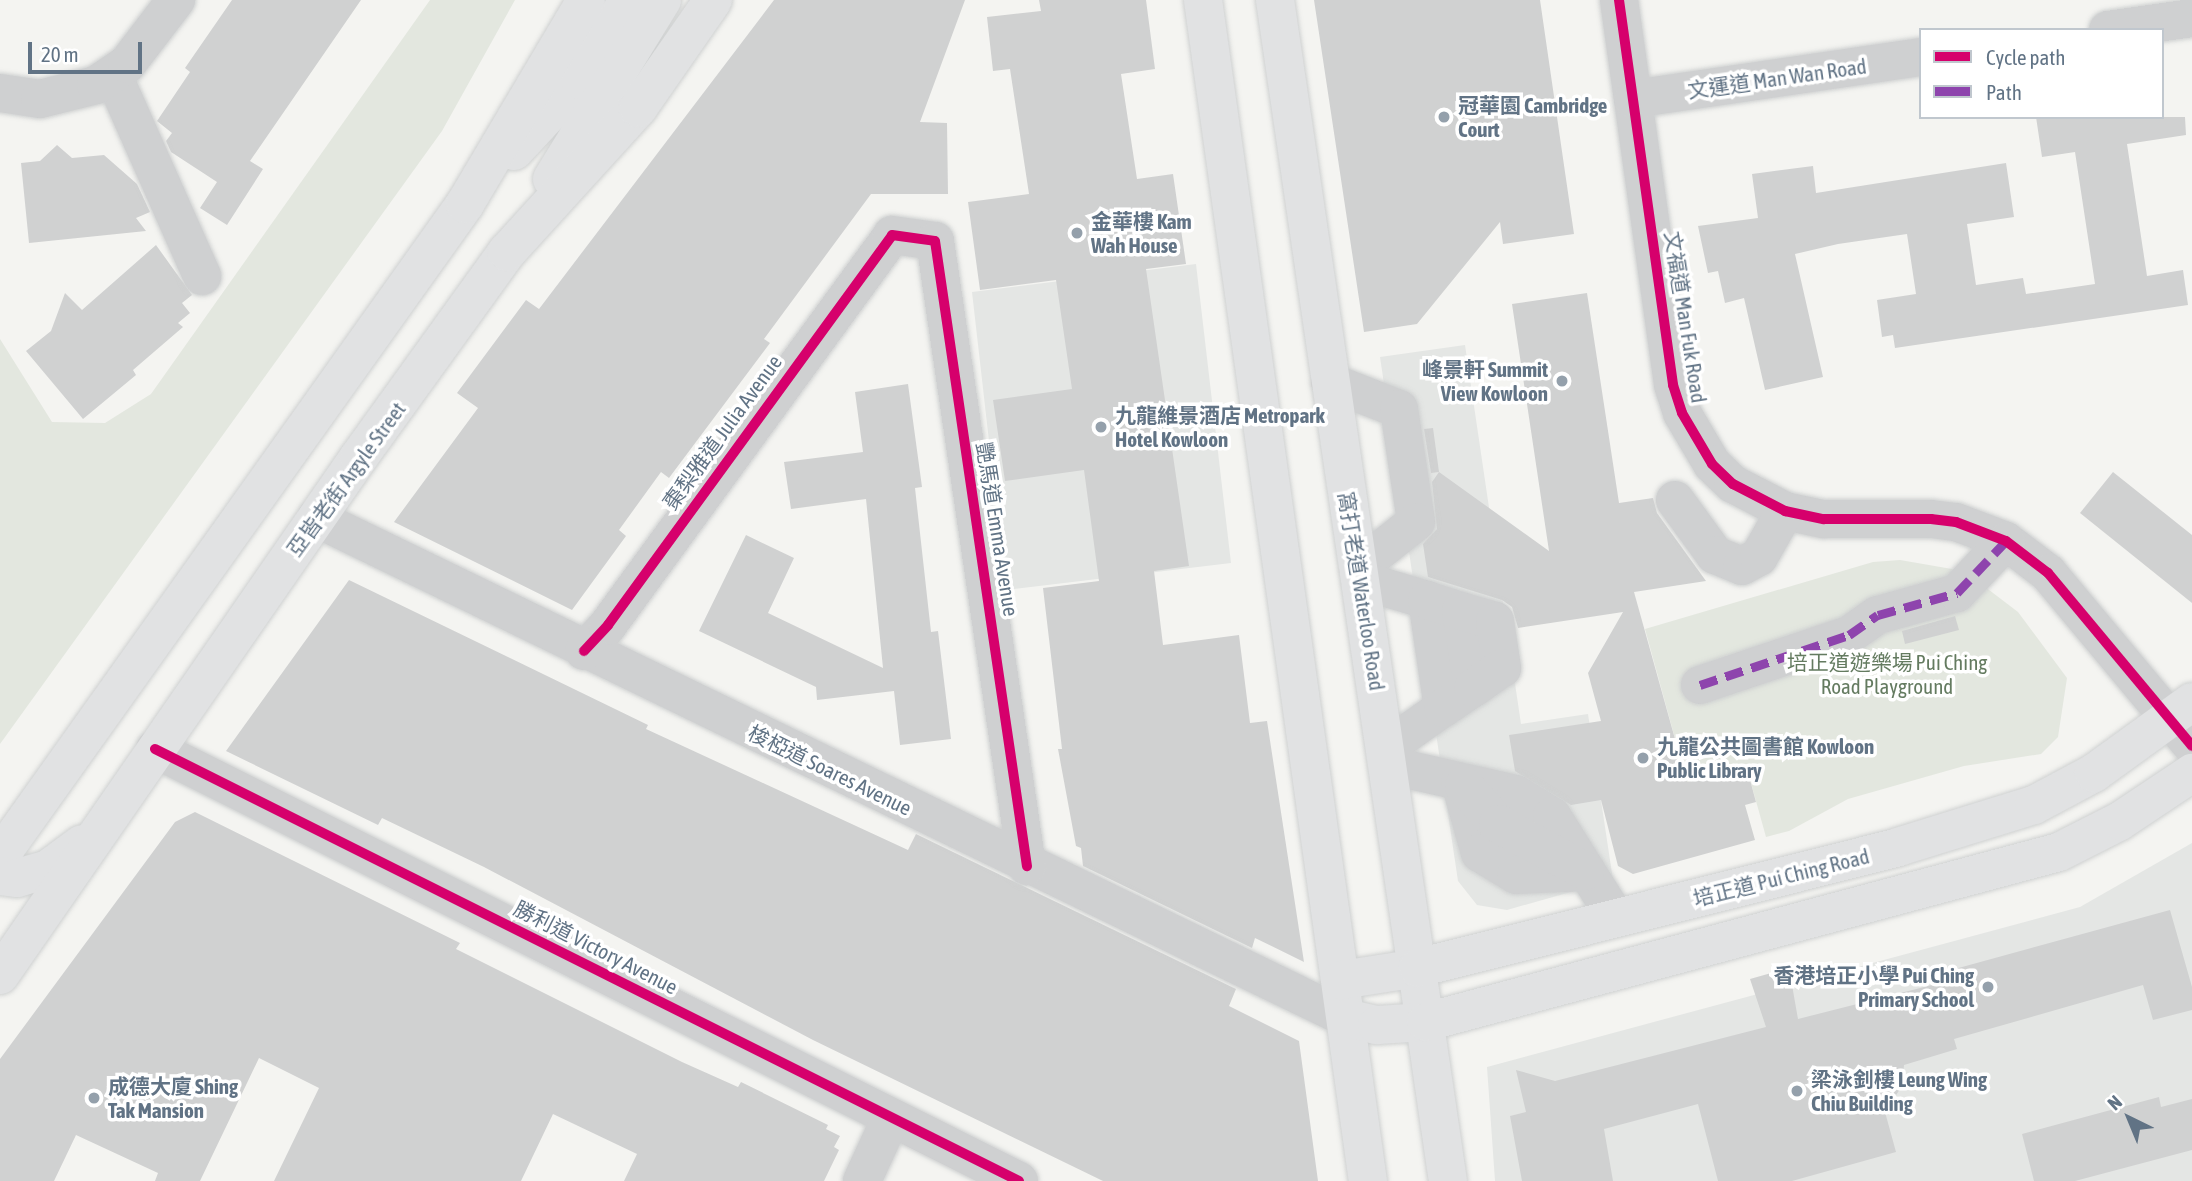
<!DOCTYPE html>
<html>
<head>
<meta charset="utf-8">
<style>
	body { margin:0 }
	#map { position:relative; width:2192px; height:1181px; overflow:hidden; background:#f4f4f1; font-family:"Asap Condensed","Noto Sans TC",sans-serif }
	div>[style] { position:absolute }
	[style*='--x'] { left:calc(var(--x)*1px); top:calc(var(--y)*1px); width:calc(var(--w)*1px); rotate:calc(var(--a)*1deg) }
	.built>* { inset:0; background:#e4e6e4 }
	.green>* { inset:0; background:#e3e7df }
	.building>* { inset:0; background:#d0d1d1 }
	.roads { filter:drop-shadow(0 0 2px #cfd1d1) drop-shadow(0 0 2px #cfd1d1) }
	.minor>* { height:38px; margin:-19px; padding:0 19px; transform-origin:19px; border-radius:19px; background:#cfd0d1 }
	.major>* { height:38px; margin:-19px; padding:0 19px; transform-origin:19px; border-radius:19px; background:#e1e2e3 }
	.quiet>* { height:9px; margin-top:-4.5px; transform-origin:0; background:repeating-linear-gradient(90deg,#8e44ad 0 18px,transparent 0 27px) }
	.cycleway>* { height:10px; margin:-5px; padding:0 5px; transform-origin:5px; border-radius:5px; background:#d6006c }
	.dots>* { width:19px; height:19px; translate:-50% -50%; box-sizing:border-box; border:4px solid #fff; border-radius:50% }
	span { translate:-50% -50%; white-space:nowrap; text-align:center; line-height:1.15; -webkit-text-stroke:7px #fff; paint-order:stroke }
	.street-label { font-size:21px; color:#617385 }
	.poi-label { font-size:21px; color:#617385; font-weight:700 }
	.left { translate:0 -50%; text-align:left }
	.right { translate:-100% -50%; text-align:right }
	.park-label { font-size:21px; color:#647b60 }
	.legend { position:absolute; left:1919px; top:28px; width:245px; height:91px; box-sizing:border-box; background:#fff; border:2px solid #c0c7ce; margin:0; padding:9px 12px; list-style:none; font-size:21px; color:#617385 }
	.legend li { display:flex; align-items:center; gap:14px; height:35px }
	.legend b { width:35px; border:2px solid #c0c7ce }
	.north { position:absolute; left:2094px; top:1083px; width:70px; height:70px; -webkit-text-stroke:5px #fff; paint-order:stroke; rotate:317deg; font-size:19px; font-weight:700; line-height:28px; text-align:center; color:#617385 }
	.north::after { content:''; display:block; margin:auto; width:24px; height:32px; background:#617385; clip-path:polygon(50% 0,100% 100%,50% 72%,0 100%) }
	.scale { position:absolute; left:28px; top:42px; width:114px; height:32px; box-sizing:border-box; border:4px solid #617385; border-top:0; padding-left:9px; font-size:21px; line-height:24px; white-space:nowrap; color:#617385; -webkit-text-stroke:5px #fff; paint-order:stroke }
</style>
</head>
<body>
<div id="map">
	<div class="built">
		<div style="clip-path:polygon(1196px 264px,1231px 563px,1006px 590px,972px 292px)"></div>
		<div style="clip-path:polygon(1465px 345px,1521px 724px,1588px 714px,1613px 880px,1507px 910px,1477px 905px,1458px 881px,1380px 357px)"></div>
		<div style="clip-path:polygon(2192px 843px,2192px 1181px,1495px 1181px,1487px 1067px,2080px 907px)"></div>
	</div>
	<div class="green">
		<div style="clip-path:polygon(430px 0,515px 0,442px 131px,0 744px,0 339px,52px 422px,105px 423px,151px 394px)"></div>
		<div style="clip-path:polygon(1900px 560px,1952px 569px,1976px 580px,2018px 612px,2067px 678px,2058px 737px,2041px 754px,1964px 766px,1848px 799px,1789px 831px,1766px 837px,1746px 765px,1687px 782px,1645px 629px,1873px 562px)"></div>
	</div>
	<div class="building">
		<div style="clip-path:polygon(232px 0,361px 0,250px 161px,263px 169px,227px 225px,200px 208px,217px 182px,171px 152px,166px 141px,172px 133px,157px 121px,190px 72px,185px 68px)"></div>
		<div style="clip-path:polygon(774px 0,965px 0,920px 122px,947px 123px,948px 194px,871px 194px,764px 339px,770px 343px,669px 478px,661px 472px,619px 530px,626px 536px,572px 610px,394px 522px,478px 408px,457px 393px,526px 300px,539px 309px)"></div>
		<div style="clip-path:polygon(1039px 0,1146px 0,1155px 69px,1121px 74px,1137px 179px,1173px 174px,1186px 264px,1146px 269px,1189px 566px,1154px 571px,1163px 645px,1239px 635px,1250px 723px,1267px 721px,1304px 962px,1255px 938px,1252px 948px,1083px 866px,1081px 848px,1076px 846px,1058px 749px,1062px 749px,1043px 588px,1099px 581px,1084px 470px,1005px 481px,993px 400px,1072px 389px,1056px 280px,980px 290px,968px 202px,1029px 194px,1010px 69px,993px 71px,987px 17px,1041px 11px)"></div>
		<div style="clip-path:polygon(1314px 0,1540px 0,1574px 234px,1503px 244px,1500px 222px,1417px 324px,1364px 332px)"></div>
		<div style="clip-path:polygon(2036px 117px,2185px 117px,2186px 135px,2127px 144px,2147px 276px,2183px 270px,2188px 305px,1895px 348px,1893px 335px,1882px 337px,1877px 300px,1916px 294px,1907px 234px,1838px 244px,1795px 254px,1823px 377px,1765px 390px,1744px 298px,1725px 303px,1718px 271px,1708px 273px,1698px 226px,1758px 218px,1752px 174px,1813px 166px,1816px 193px,2006px 163px,2014px 217px,1967px 224px,1976px 285px,2023px 278px,2026px 294px,2095px 284px,2075px 152px,2042px 157px)"></div>
		<div style="clip-path:polygon(57px 145px,72px 158px,104px 155px,137px 184px,150px 212px,136px 218px,146px 231px,29px 243px,21px 163px,40px 161px)"></div>
		<div style="clip-path:polygon(156px 245px,192px 295px,182px 303px,190px 313px,178px 323px,183px 327px,133px 370px,136px 375px,83px 419px,26px 351px,51px 331px,65px 293px,82px 310px)"></div>
		<div style="clip-path:polygon(1587px 293px,1619px 503px,1653px 498px,1657px 513px,1706px 581px,1634px 592px,1687px 782px,1746px 765px,1756px 802px,1745px 805px,1755px 840px,1633px 874px,1618px 866px,1601px 800px,1571px 805px,1515px 771px,1509px 735px,1601px 721px,1588px 673px,1623px 612px,1518px 628px,1512px 607px,1502px 600px,1428px 577px,1423px 544px,1437px 529px,1432px 482px,1439px 472px,1549px 551px,1512px 304px)"></div>
		<div style="clip-path:polygon(908px 384px,922px 487px,915px 488px,931px 632px,938px 631px,951px 739px,900px 745px,894px 691px,817px 700px,816px 687px,699px 631px,746px 535px,794px 558px,768px 613px,883px 668px,866px 499px,791px 509px,784px 462px,863px 452px,855px 392px)"></div>
		<div style="clip-path:polygon(1433px 428px,1439px 472px,1431px 473px,1424px 429px)"></div>
		<div style="clip-path:polygon(2113px 472px,2192px 535px,2192px 603px,2080px 513px)"></div>
		<div style="clip-path:polygon(349px 580px,648px 725px,646px 729px,908px 850px,916px 834px,1236px 989px,1229px 1006px,1299px 1041px,1318px 1181px,1103px 1181px,813px 1040px,484px 867px,382px 818px,378px 825px,226px 751px)"></div>
		<div style="clip-path:polygon(1955px 616px,1959px 630px,1905px 644px,1902px 631px)"></div>
		<div style="clip-path:polygon(195px 812px,460px 943px,456px 949px,682px 1062px,738px 1087px,741px 1082px,828px 1125px,826px 1129px,840px 1136px,834px 1147px,839px 1150px,824px 1181px,624px 1181px,637px 1154px,553px 1114px,521px 1181px,274px 1181px,319px 1088px,259px 1058px,200px 1181px,155px 1181px,158px 1173px,76px 1135px,54px 1181px,0 1181px,0 1059px,175px 822px)"></div>
		<div style="clip-path:polygon(2170px 910px,2192px 987px,2192px 1010px,2153px 1020px,2143px 985px,1954px 1039px,1957px 1049px,1904px 1065px,1902px 1086px,1885px 1112px,1896px 1152px,1792px 1181px,1718px 1181px,1698px 1104px,1604px 1129px,1613px 1181px,1522px 1181px,1510px 1116px,1526px 1112px,1516px 1070px,1555px 1081px,1766px 1027px,1750px 979px,1789px 968px,1798px 1019px,1936px 984px,1933px 975px)"></div>
		<div style="clip-path:polygon(2159px 1097px,2161px 1107px,2192px 1099px,2192px 1150px,2075px 1181px,2034px 1181px,2022px 1134px)"></div>
	</div>
	<div class="roads">
		<div class="minor">
			<div style="--x:1619;--y:0;--w:389;--a:82"></div>
			<div style="--x:1673;--y:385;--w:29;--a:72"></div>
			<div style="--x:1682;--y:413;--w:59;--a:59.5"></div>
			<div style="--x:1712;--y:464;--w:29;--a:44"></div>
			<div style="--x:1733;--y:484;--w:59;--a:27.4"></div>
			<div style="--x:1785;--y:511;--w:40;--a:12"></div>
			<div style="--x:1824;--y:519;--w:107;--a:0"></div>
			<div style="--x:1931;--y:519;--w:25;--a:7"></div>
			<div style="--x:1956;--y:522;--w:53;--a:20.8"></div>
			<div style="--x:2006;--y:541;--w:53;--a:37.3"></div>
			<div style="--x:2048;--y:573;--w:225;--a:50.2"></div>
			<div style="--x:2108;--y:30;--w:85;--a:-8.1"></div>
			<div style="--x:113;--y:75;--w:220;--a:66.1"></div>
			<div style="--x:0;--y:93;--w:40;--a:8.5"></div>
			<div style="--x:40;--y:99;--w:58;--a:-14"></div>
			<div style="--x:96;--y:85;--w:37;--a:-34"></div>
			<div style="--x:127;--y:64;--w:81;--a:-52.6"></div>
			<div style="--x:1633;--y:99;--w:291;--a:-8.3"></div>
			<div style="--x:1330;--y:382;--w:74;--a:21.4"></div>
			<div style="--x:1399;--y:409;--w:114;--a:81.4"></div>
			<div style="--x:1416;--y:522;--w:74;--a:141.6"></div>
			<div style="--x:1675;--y:500;--w:68;--a:54"></div>
			<div style="--x:1715;--y:555;--w:29;--a:22"></div>
			<div style="--x:1742;--y:566;--w:19;--a:-28"></div>
			<div style="--x:1759;--y:557;--w:53;--a:-60.5"></div>
			<div style="--x:316;--y:518;--w:1145;--a:25.89"></div>
			<div style="--x:1360;--y:580;--w:70;--a:16.6"></div>
			<div style="--x:1427;--y:600;--w:109;--a:81.6"></div>
			<div style="--x:1443;--y:708;--w:70;--a:144.9"></div>
			<div style="--x:1427;--y:600;--w:36;--a:18"></div>
			<div style="--x:1461;--y:611;--w:78;--a:81.1"></div>
			<div style="--x:1473;--y:688;--w:36;--a:146"></div>
			<div style="--x:1461;--y:611;--w:35;--a:16"></div>
			<div style="--x:1495;--y:621;--w:48;--a:81.5"></div>
			<div style="--x:1502;--y:668;--w:35;--a:145"></div>
			<div style="--x:584;--y:651;--w:35;--a:-47"></div>
			<div style="--x:608;--y:625;--w:482;--a:-53.9"></div>
			<div style="--x:892;--y:235;--w:43;--a:7.9"></div>
			<div style="--x:935;--y:241;--w:632;--a:81.63"></div>
			<div style="--x:1700;--y:685;--w:157;--a:-18.6"></div>
			<div style="--x:1849;--y:635;--w:35;--a:-35"></div>
			<div style="--x:1878;--y:615;--w:82;--a:-15.6"></div>
			<div style="--x:1957;--y:593;--w:71;--a:-46.7"></div>
			<div style="--x:155;--y:749;--w:966;--a:26.57"></div>
			<div style="--x:1388;--y:765;--w:131;--a:12.8"></div>
			<div style="--x:1516;--y:794;--w:42;--a:31.4"></div>
			<div style="--x:1552;--y:816;--w:120;--a:57.9"></div>
			<div style="--x:1460;--y:782;--w:74;--a:74.3"></div>
			<div style="--x:1480;--y:853;--w:42;--a:31.4"></div>
			<div style="--x:1516;--y:875;--w:71;--a:-2.4"></div>
			<div style="--x:1464;--y:786;--w:51;--a:48.2"></div>
			<div style="--x:1498;--y:824;--w:99;--a:28.4"></div>
			<div style="--x:862;--y:1181;--w:69;--a:-65.3"></div>
		</div>
		<div class="major">
			<div style="--x:1203;--y:0;--w:1192;--a:82.05"></div>
			<div style="--x:1275;--y:0;--w:1194;--a:81.67"></div>
			<div style="--x:514;--y:151;--w:97;--a:-47.1"></div>
			<div style="--x:580;--y:80;--w:93;--a:-59"></div>
			<div style="--x:552;--y:179;--w:210;--a:-58.4"></div>
			<div style="--x:0;--y:856;--w:801;--a:-54.5"></div>
			<div style="--x:465;--y:204;--w:237;--a:-59.3"></div>
			<div style="--x:0;--y:876;--w:17;--a:7"></div>
			<div style="--x:17;--y:878;--w:32;--a:-16"></div>
			<div style="--x:48;--y:869;--w:42;--a:-36.3"></div>
			<div style="--x:0;--y:975;--w:630;--a:-55.28"></div>
			<div style="--x:359;--y:457;--w:253;--a:-54.2"></div>
			<div style="--x:507;--y:252;--w:195;--a:-47.7"></div>
			<div style="--x:638;--y:108;--w:131;--a:-55.2"></div>
			<div style="--x:1341;--y:980;--w:78;--a:-8.9"></div>
			<div style="--x:1418;--y:968;--w:495;--a:-14.1"></div>
			<div style="--x:1898;--y:847;--w:142;--a:-17.2"></div>
			<div style="--x:2034;--y:805;--w:68;--a:-28.1"></div>
			<div style="--x:2094;--y:773;--w:121;--a:-35.9"></div>
			<div style="--x:1346;--y:1018;--w:32;--a:13"></div>
			<div style="--x:1377;--y:1025;--w:49;--a:-3.5"></div>
			<div style="--x:1426;--y:1022;--w:655;--a:-15.03"></div>
			<div style="--x:2059;--y:852;--w:68;--a:-26.9"></div>
			<div style="--x:2120;--y:821;--w:87;--a:-33.7"></div>
		</div>
	</div>
	<div class="quiet">
		<div style="--x:1700;--y:685;--w:157;--a:-18.6"></div>
		<div style="--x:1849;--y:635;--w:35;--a:-35"></div>
		<div style="--x:1878;--y:615;--w:82;--a:-15.6"></div>
		<div style="--x:1957;--y:593;--w:71;--a:-46.7"></div>
	</div>
	<div class="cycleway">
		<div style="--x:1619;--y:0;--w:389;--a:82"></div>
		<div style="--x:1673;--y:385;--w:29;--a:72"></div>
		<div style="--x:1682;--y:413;--w:59;--a:59.5"></div>
		<div style="--x:1712;--y:464;--w:29;--a:44"></div>
		<div style="--x:1733;--y:484;--w:59;--a:27.4"></div>
		<div style="--x:1785;--y:511;--w:40;--a:12"></div>
		<div style="--x:1824;--y:519;--w:107;--a:0"></div>
		<div style="--x:1931;--y:519;--w:25;--a:7"></div>
		<div style="--x:1956;--y:522;--w:53;--a:20.8"></div>
		<div style="--x:2006;--y:541;--w:53;--a:37.3"></div>
		<div style="--x:2048;--y:573;--w:225;--a:50.2"></div>
		<div style="--x:584;--y:651;--w:35;--a:-47"></div>
		<div style="--x:608;--y:625;--w:482;--a:-53.9"></div>
		<div style="--x:892;--y:235;--w:43;--a:7.9"></div>
		<div style="--x:935;--y:241;--w:632;--a:81.63"></div>
		<div style="--x:155;--y:749;--w:966;--a:26.57"></div>
	</div>
	<div class="dots">
		<div style="left:1444px;top:117px;background:#94a0ab"></div>
		<div style="left:1077px;top:233px;background:#94a0ab"></div>
		<div style="left:1562px;top:381px;background:#94a0ab"></div>
		<div style="left:1101px;top:427px;background:#94a0ab"></div>
		<div style="left:1643px;top:758px;background:#94a0ab"></div>
		<div style="left:1988px;top:987px;background:#94a0ab"></div>
		<div style="left:1797px;top:1091px;background:#94a0ab"></div>
		<div style="left:94px;top:1098px;background:#94a0ab"></div>
	</div>
	<div class="street-label">
		<span style="left:1777px;top:78px;rotate:-8deg">文運道 Man Wan Road</span>
		<span style="left:1686px;top:317px;rotate:81deg">文福道 Man Fuk Road</span>
		<span style="left:722px;top:432px;rotate:-54deg">棗梨雅道 Julia Avenue</span>
		<span style="left:346px;top:479px;rotate:-54deg">亞皆老街 Argyle Street</span>
		<span style="left:998px;top:529px;rotate:81deg">艷馬道 Emma Avenue</span>
		<span style="left:1362px;top:591px;rotate:81deg">窩打老道 Waterloo Road</span>
		<span style="left:830px;top:770px;rotate:26deg">梭椏道 Soares Avenue</span>
		<span style="left:1781px;top:877px;rotate:-14deg">培正道 Pui Ching Road</span>
		<span style="left:596px;top:947px;rotate:27deg">勝利道 Victory Avenue</span>
	</div>
	<div class="poi-label">
		<span class="left" style="left:1458px;top:117px">冠華園 Cambridge<br>Court</span>
		<span class="left" style="left:1091px;top:233px">金華樓 Kam<br>Wah House</span>
		<span class="right" style="left:1548px;top:381px">峰景軒 Summit<br>View Kowloon</span>
		<span class="left" style="left:1115px;top:427px">九龍維景酒店 Metropark<br>Hotel Kowloon</span>
		<span class="left" style="left:1657px;top:758px">九龍公共圖書館 Kowloon<br>Public Library</span>
		<span class="right" style="left:1974px;top:987px">香港培正小學 Pui Ching<br>Primary School</span>
		<span class="left" style="left:1811px;top:1091px">梁泳釗樓 Leung Wing<br>Chiu Building</span>
		<span class="left" style="left:108px;top:1098px">成德大廈 Shing<br>Tak Mansion</span>
	</div>
	<div class="park-label">
		<span style="left:1887px;top:674px">培正道遊樂場 Pui Ching<br>Road Playground</span>
	</div>
	<ul class="legend">
	<li><b style="height:9px;background:#d6006c"></b>Cycle path</li>
	<li><b style="height:9px;background:#8e44ad"></b>Path</li>
	</ul>
	<div class="north">N</div>
	<div class="scale">20 m</div>
</div>
</body>
</html>
